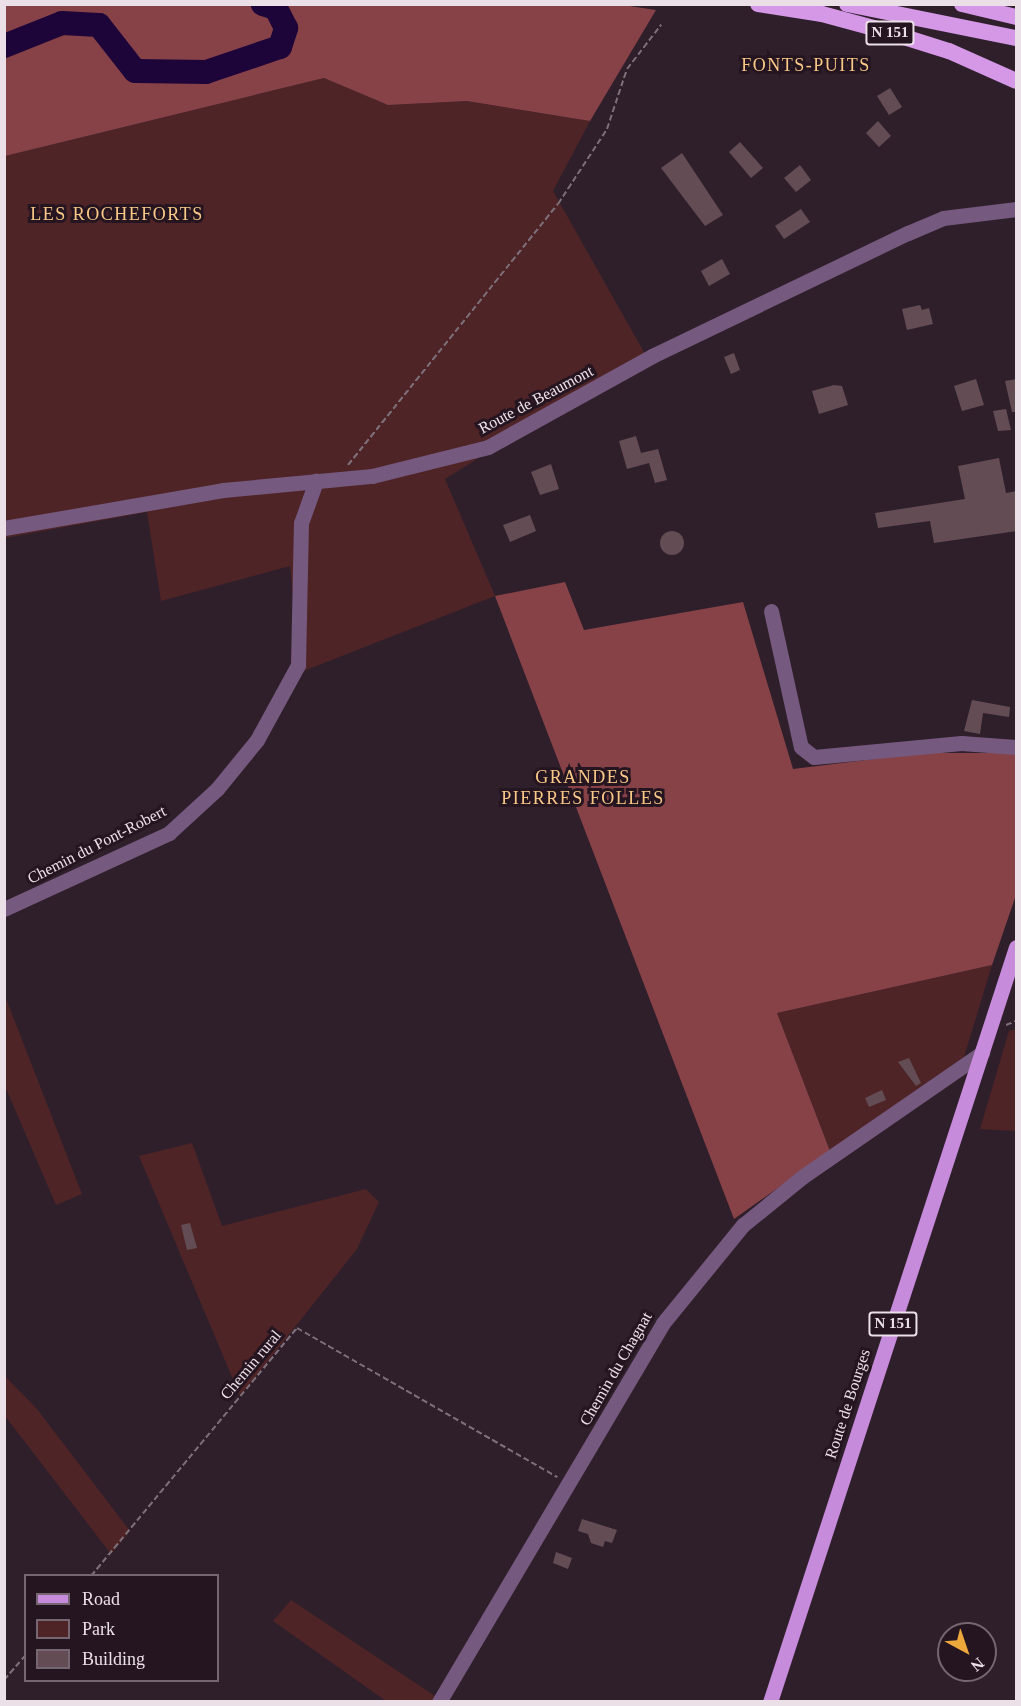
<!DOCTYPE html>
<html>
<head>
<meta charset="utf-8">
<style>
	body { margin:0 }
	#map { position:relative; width:1021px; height:1706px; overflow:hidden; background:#2f1f2b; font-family:"Times New Roman",serif }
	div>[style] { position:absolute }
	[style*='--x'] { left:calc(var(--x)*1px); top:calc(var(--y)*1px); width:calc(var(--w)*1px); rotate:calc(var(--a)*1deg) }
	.green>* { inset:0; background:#4e2427 }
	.forest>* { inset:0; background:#874248 }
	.river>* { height:24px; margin:-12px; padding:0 12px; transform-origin:12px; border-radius:12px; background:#1d053a }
	.building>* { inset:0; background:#634c54 }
	.round { border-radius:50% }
	.path>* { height:2px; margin-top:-1px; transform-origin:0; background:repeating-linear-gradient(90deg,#7e707a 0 6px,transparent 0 9px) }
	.minor>* { height:15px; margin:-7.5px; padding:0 7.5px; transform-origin:7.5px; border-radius:7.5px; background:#76597f }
	.primary>* { height:15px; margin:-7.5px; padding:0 7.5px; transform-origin:7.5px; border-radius:7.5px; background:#c78bdb }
	.trunk>* { height:16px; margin:-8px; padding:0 8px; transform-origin:8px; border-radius:8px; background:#d498e7 }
	span { translate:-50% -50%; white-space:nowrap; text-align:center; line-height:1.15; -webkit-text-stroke:6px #251521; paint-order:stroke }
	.shield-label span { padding:2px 4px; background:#251521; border:2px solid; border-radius:4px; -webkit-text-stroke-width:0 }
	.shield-label { font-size:15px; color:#ece0e8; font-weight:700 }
	.street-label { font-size:16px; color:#ece0e8 }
	.neighbourhood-label { font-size:18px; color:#f9c887; letter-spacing:1.5px }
	.frame { position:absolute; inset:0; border:6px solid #ece0e8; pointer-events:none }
	.legend { position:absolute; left:24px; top:1574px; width:195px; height:108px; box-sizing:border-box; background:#251521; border:2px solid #756671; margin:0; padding:8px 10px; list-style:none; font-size:18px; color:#ece0e8 }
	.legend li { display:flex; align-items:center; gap:12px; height:30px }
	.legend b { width:30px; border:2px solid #756671 }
	.north { position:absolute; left:937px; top:1622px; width:60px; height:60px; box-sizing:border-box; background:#251521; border:2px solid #756671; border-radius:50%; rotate:140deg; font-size:16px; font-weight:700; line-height:24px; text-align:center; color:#ece0e8 }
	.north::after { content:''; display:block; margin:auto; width:21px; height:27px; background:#eda83c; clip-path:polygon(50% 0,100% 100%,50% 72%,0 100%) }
</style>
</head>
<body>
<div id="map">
	<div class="green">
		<div style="clip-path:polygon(324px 78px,388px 105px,467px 101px,590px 121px,553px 191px,645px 354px,445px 479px,495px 596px,301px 672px,290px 566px,161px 601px,147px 512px,5px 538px,5px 156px)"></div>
		<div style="clip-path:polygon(992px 965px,964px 1057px,830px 1151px,777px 1013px)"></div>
		<div style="clip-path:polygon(5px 996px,82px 1194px,56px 1205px,5px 1086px)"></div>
		<div style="clip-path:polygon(1016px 1029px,1016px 1131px,980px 1129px,1009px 1031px)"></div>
		<div style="clip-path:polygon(192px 1143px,222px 1226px,366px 1189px,379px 1202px,357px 1249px,240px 1396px,139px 1156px)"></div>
		<div style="clip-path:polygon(5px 1376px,37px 1409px,130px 1531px,111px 1554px,5px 1416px)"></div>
		<div style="clip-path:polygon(291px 1600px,438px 1698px,436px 1701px,386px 1701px,273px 1621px)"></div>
	</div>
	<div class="forest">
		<div style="clip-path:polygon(616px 4px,656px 10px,590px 121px,467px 101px,388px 105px,324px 78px,5px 156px,5px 5px)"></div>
		<div style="clip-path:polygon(565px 582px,584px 630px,743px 602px,793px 769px,923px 753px,1016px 753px,1016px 895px,992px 965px,777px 1013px,830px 1151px,734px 1219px,495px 596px)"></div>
	</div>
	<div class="river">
		<div style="--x:4;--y:46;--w:62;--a:-21.6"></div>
		<div style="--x:62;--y:23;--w:37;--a:3"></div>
		<div style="--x:99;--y:25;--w:58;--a:52"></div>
		<div style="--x:135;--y:71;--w:71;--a:0.8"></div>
		<div style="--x:206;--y:72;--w:78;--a:-18.7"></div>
		<div style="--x:280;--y:47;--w:20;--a:-72"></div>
		<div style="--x:286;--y:28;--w:22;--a:-117"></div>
		<div style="--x:276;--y:8;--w:14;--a:-163"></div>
	</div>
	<div class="building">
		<div style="clip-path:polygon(890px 88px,902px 107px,889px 115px,877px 96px)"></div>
		<div style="clip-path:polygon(878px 121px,891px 136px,879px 147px,866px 133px)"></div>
		<div style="clip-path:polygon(740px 142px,763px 168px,751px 178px,729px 152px)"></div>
		<div style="clip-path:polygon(682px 153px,723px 215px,705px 226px,661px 168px)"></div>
		<div style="clip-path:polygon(800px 165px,811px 180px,796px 192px,784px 178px)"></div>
		<div style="clip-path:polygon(801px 209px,810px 222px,784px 239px,775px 226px)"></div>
		<div style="clip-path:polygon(722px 259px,730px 274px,709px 286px,701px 271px)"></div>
		<div style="clip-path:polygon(920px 305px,922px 310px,929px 308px,933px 324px,907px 330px,902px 309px)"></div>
		<div style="clip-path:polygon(734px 353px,740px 370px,731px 374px,724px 357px)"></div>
		<div style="clip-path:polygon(976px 379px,984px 405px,962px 411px,954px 386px)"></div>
		<div style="clip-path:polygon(1017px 379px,1017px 412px,1012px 412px,1005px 381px)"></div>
		<div style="clip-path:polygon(834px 385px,842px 386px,848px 405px,819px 414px,812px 391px)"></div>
		<div style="clip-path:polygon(1006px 409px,1011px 430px,998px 431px,993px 411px)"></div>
		<div style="clip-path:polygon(636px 436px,641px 453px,658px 449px,667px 480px,655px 483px,649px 463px,627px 469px,619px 441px)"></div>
		<div style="clip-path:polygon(999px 458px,1006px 493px,1017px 491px,1017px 531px,934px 543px,930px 521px,878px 528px,875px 513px,965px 499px,958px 466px)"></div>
		<div style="clip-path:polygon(551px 464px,559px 489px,540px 495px,531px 472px)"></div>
		<div style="clip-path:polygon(530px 515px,536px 531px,510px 542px,503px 525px)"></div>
		<div class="round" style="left:660px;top:531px;width:24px;height:24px"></div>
		<div style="clip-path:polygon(972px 700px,1010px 707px,1009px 717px,983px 713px,980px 734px,964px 731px)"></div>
		<div style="clip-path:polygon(909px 1058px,921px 1083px,916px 1086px,898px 1062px)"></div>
		<div style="clip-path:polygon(882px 1090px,886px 1100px,869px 1107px,865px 1098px)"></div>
		<div style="clip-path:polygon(190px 1223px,197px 1248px,187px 1250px,181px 1225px)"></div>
		<div style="clip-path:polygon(582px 1519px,617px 1530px,612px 1543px,605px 1541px,603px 1547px,591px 1543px,588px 1534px,578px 1531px)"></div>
		<div style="clip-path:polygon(556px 1552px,572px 1558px,568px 1569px,553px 1563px)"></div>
	</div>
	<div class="path">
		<div style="--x:348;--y:465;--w:335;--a:-51.2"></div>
		<div style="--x:558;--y:204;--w:90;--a:-56.8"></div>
		<div style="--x:607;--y:129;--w:63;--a:-71.6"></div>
		<div style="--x:627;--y:69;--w:56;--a:-52.3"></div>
		<div style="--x:1006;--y:1025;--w:11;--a:-22"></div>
		<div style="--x:91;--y:1576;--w:322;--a:-50.3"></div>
		<div style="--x:297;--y:1328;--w:300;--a:29.8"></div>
		<div style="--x:4;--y:1680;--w:33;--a:-49"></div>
	</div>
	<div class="minor">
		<div style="--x:4;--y:528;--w:222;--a:-9.8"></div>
		<div style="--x:223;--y:490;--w:150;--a:-5.4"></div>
		<div style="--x:372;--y:476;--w:120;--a:-14"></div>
		<div style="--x:488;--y:447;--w:188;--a:-29"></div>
		<div style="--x:652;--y:356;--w:284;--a:-25.7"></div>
		<div style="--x:908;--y:233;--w:38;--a:-23"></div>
		<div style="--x:943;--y:218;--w:74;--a:-7"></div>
		<div style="--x:771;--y:611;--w:139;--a:77.6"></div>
		<div style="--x:801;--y:747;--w:16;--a:38"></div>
		<div style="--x:814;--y:757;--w:148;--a:-5.4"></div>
		<div style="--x:961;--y:743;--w:55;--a:4.2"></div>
		<div style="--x:4;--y:909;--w:182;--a:-24.7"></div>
		<div style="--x:169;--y:833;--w:65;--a:-42.5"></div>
		<div style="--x:217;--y:789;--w:63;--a:-50.8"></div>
		<div style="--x:257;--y:740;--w:85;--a:-61.3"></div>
		<div style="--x:298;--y:665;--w:142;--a:-88.8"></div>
		<div style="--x:301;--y:523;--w:45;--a:-70.3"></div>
		<div style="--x:439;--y:1702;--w:440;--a:-59.4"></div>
		<div style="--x:663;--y:1323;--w:127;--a:-50.8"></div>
		<div style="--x:743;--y:1225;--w:76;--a:-39.1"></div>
		<div style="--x:802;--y:1177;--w:219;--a:-34.6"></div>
	</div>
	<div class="primary">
		<div style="--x:770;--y:1702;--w:794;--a:-71.95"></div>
	</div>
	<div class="trunk">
		<div style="--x:758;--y:4;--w:65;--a:8.9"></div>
		<div style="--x:822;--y:14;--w:65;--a:15.1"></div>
		<div style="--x:885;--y:31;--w:67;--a:17.4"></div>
		<div style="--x:949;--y:51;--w:73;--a:24.1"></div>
		<div style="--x:847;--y:4;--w:172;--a:11.4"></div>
		<div style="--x:962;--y:4;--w:56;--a:13.5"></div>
	</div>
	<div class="shield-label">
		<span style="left:890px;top:33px">N 151</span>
		<span style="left:893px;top:1324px">N 151</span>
	</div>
	<div class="street-label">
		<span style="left:536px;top:400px;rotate:-28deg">Route de Beaumont</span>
		<span style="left:97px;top:845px;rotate:-27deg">Chemin du Pont-Robert</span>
		<span style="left:251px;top:1365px;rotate:-50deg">Chemin rural</span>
		<span style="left:616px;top:1369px;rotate:-60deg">Chemin du Chagnat</span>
		<span style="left:848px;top:1404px;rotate:-72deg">Route de Bourges</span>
	</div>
	<div class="neighbourhood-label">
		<span style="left:806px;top:65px">FONTS-PUITS</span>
		<span style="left:117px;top:214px">LES ROCHEFORTS</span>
		<span style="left:583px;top:788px">GRANDES<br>PIERRES FOLLES</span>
	</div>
	<div class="frame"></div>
	<ul class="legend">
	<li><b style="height:8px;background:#c78bdb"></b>Road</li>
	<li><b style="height:16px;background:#4e2427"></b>Park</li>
	<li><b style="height:16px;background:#634c54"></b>Building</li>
	</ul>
	<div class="north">N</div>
</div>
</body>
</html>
